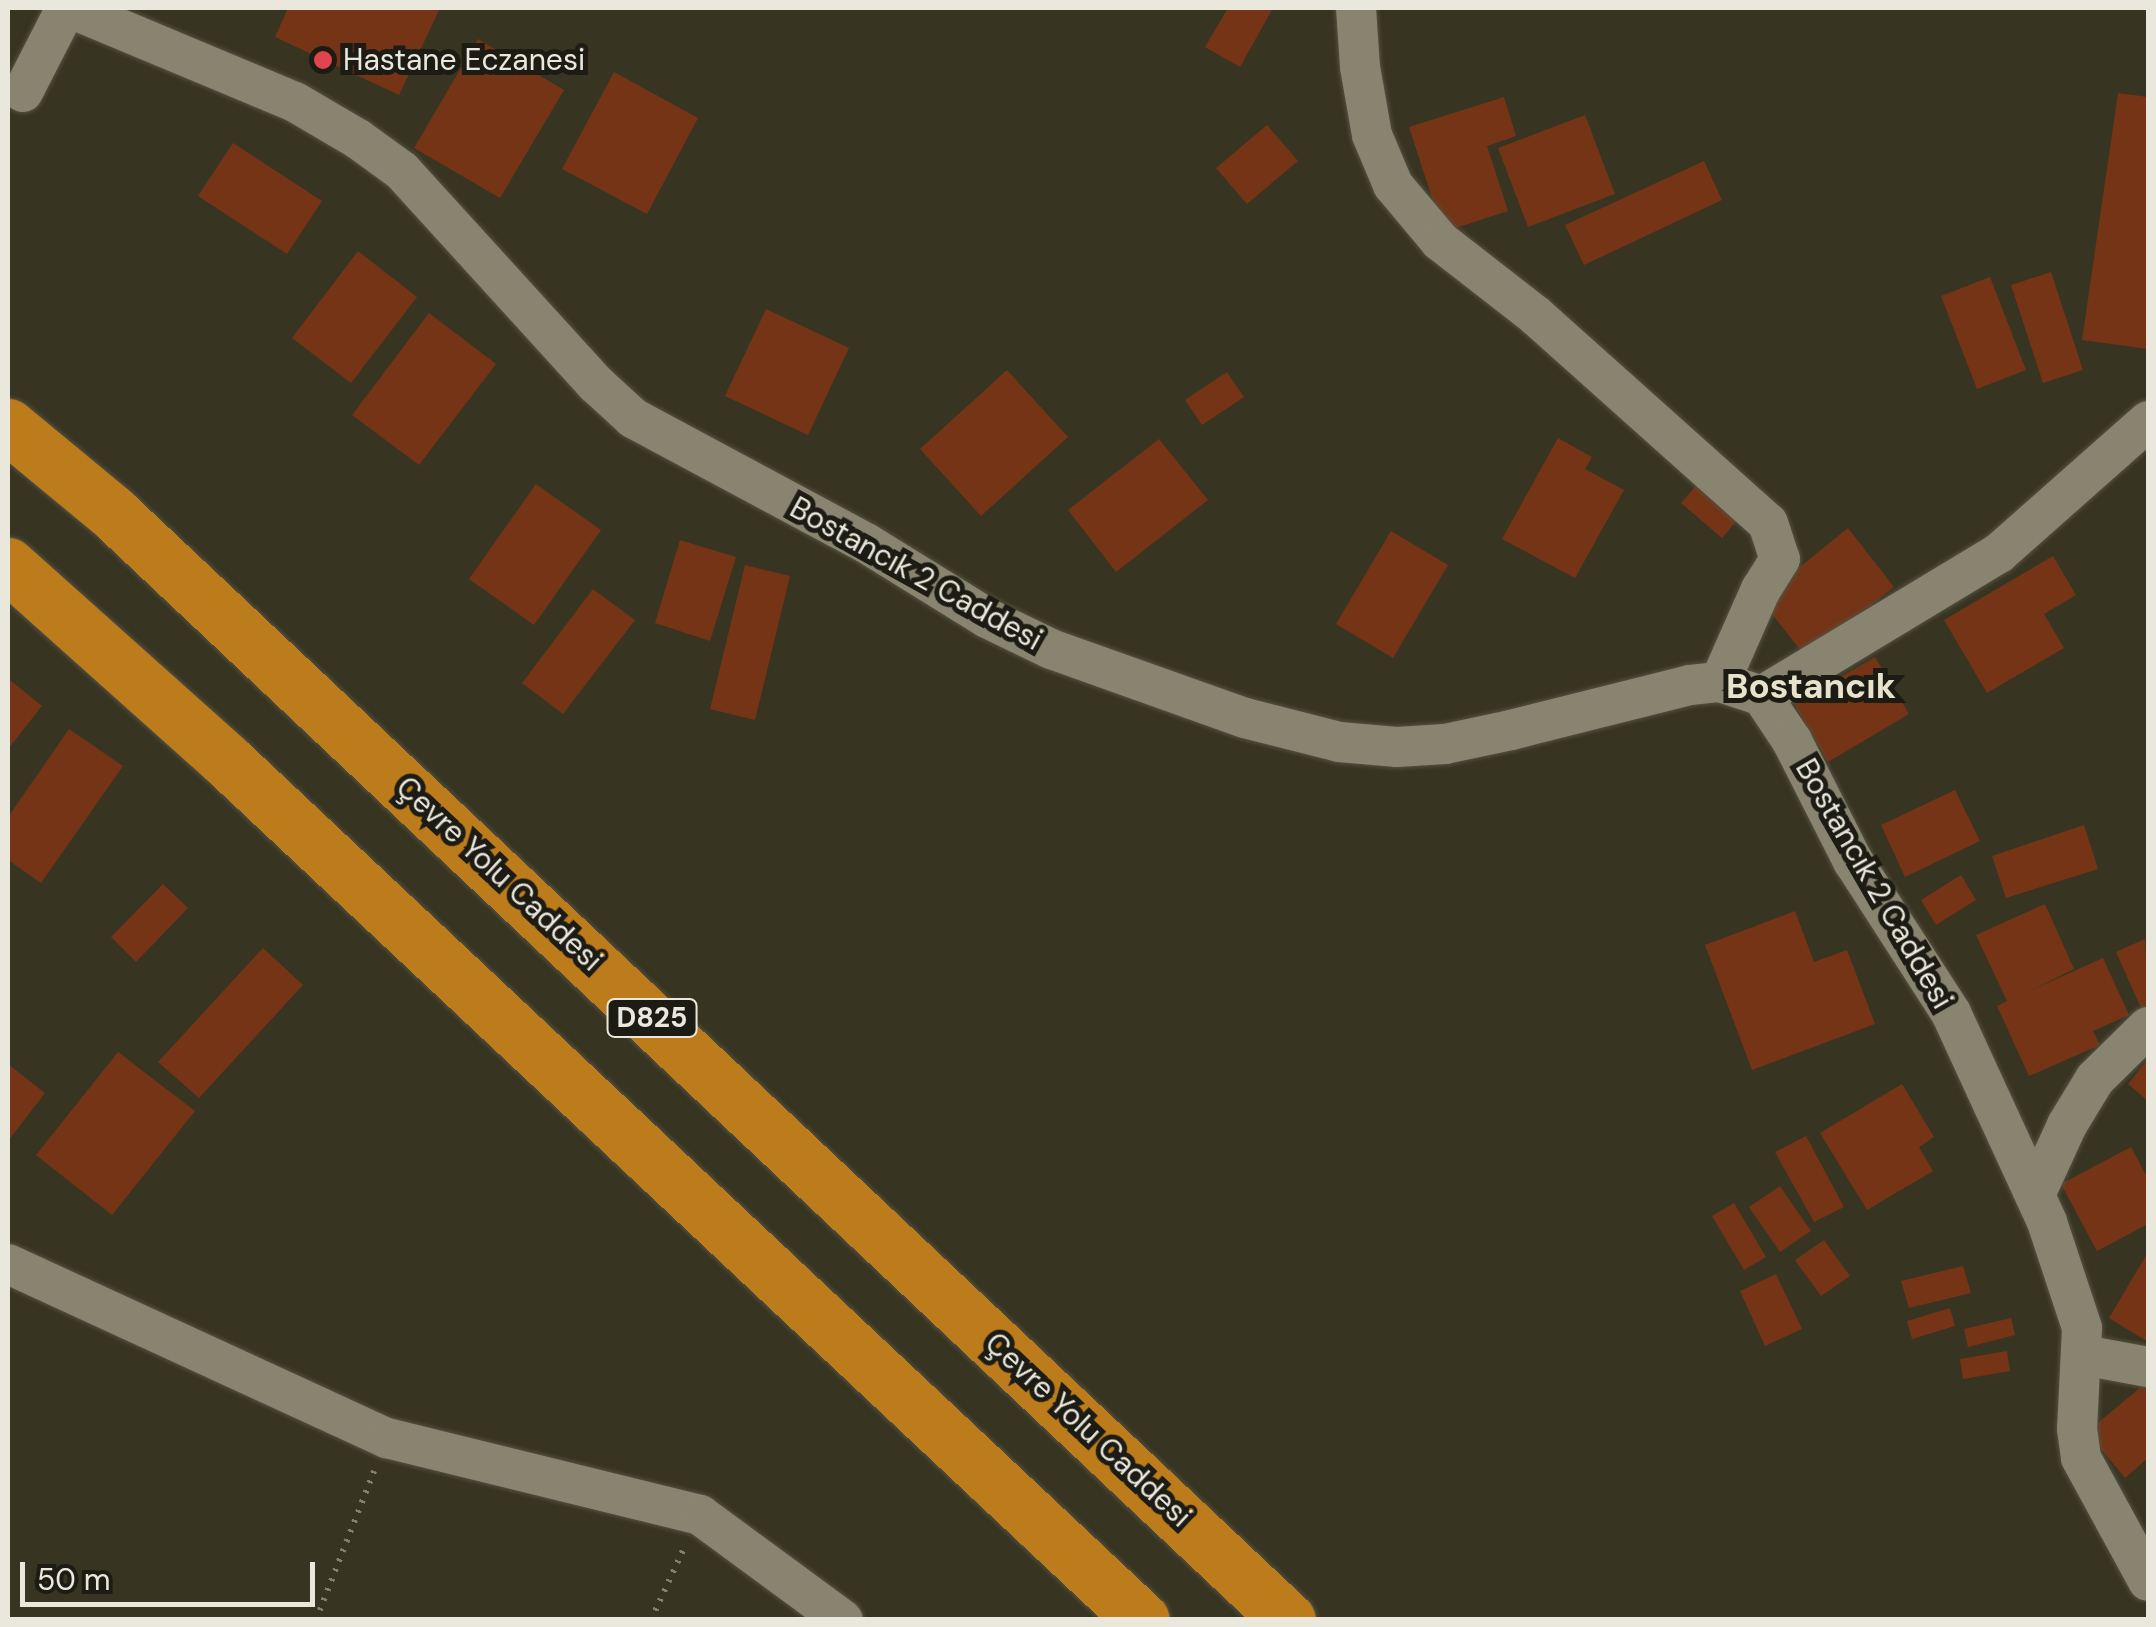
<!DOCTYPE html>
<html>
<head>
<meta charset="utf-8">
<style>
	body { margin:0 }
	#map { position:relative; width:2156px; height:1627px; overflow:hidden; background:#383422; font-family:"DM Sans",sans-serif }
	div>[style] { position:absolute }
	[style*='--x'] { left:calc(var(--x)*1px); top:calc(var(--y)*1px); width:calc(var(--w)*1px); rotate:calc(var(--a)*1deg) }
	.building>* { inset:0; background:#753416 }
	.path>* { height:6px; margin-top:-3px; transform-origin:0; background:repeating-linear-gradient(90deg,#838070 0 2.5px,transparent 0 10.5px) }
	.roads { filter:drop-shadow(0 0 2px #555141) drop-shadow(0 0 2px #555141) }
	.minor>* { height:40px; margin:-20px; padding:0 20px; transform-origin:20px; border-radius:20px; background:#88846f }
	.highway>* { height:55px; margin:-27.5px; padding:0 27.5px; transform-origin:27.5px; border-radius:27.5px; background:#bd7c1b }
	.dots>* { width:28px; height:28px; translate:-50% -50%; box-sizing:border-box; border:5px solid #1d1c14; border-radius:50% }
	span { translate:-50% -50%; white-space:nowrap; text-align:center; line-height:1.15; -webkit-text-stroke:10px #1d1c14; paint-order:stroke }
	.shield-label span { padding:2px 8px; background:#1d1c14; border:2px solid; border-radius:8px; -webkit-text-stroke-width:0 }
	.shield-label { font-size:28px; color:#eae8dc; font-weight:700 }
	.poi-label { font-size:30px; color:#eae8dc }
	.left { translate:0 -50%; text-align:left }
	.street-label { font-size:30px; color:#eae8dc }
	.quarter-label { font-size:35px; color:#e7e2cb; font-weight:700 }
	.frame { position:absolute; inset:0; border:10px solid #eae8dc; pointer-events:none }
	.scale { position:absolute; left:20px; top:1562px; width:295px; height:45px; box-sizing:border-box; border:5px solid #eae8dc; border-top:0; padding-left:12px; font-size:30px; line-height:35px; white-space:nowrap; color:#eae8dc; -webkit-text-stroke:8px #1d1c14; paint-order:stroke }
</style>
</head>
<body>
<div id="map">
	<div class="building">
		<div style="clip-path:polygon(288px 8px,440px 8px,399px 95px,275px 37px)"></div>
		<div style="clip-path:polygon(1228px 8px,1273px 8px,1240px 67px,1205px 47px)"></div>
		<div style="clip-path:polygon(478px 39px,564px 90px,500px 198px,414px 148px)"></div>
		<div style="clip-path:polygon(614px 72px,698px 118px,647px 214px,562px 169px)"></div>
		<div style="clip-path:polygon(2118px 93px,2148px 97px,2148px 349px,2082px 340px)"></div>
		<div style="clip-path:polygon(1504px 97px,1516px 136px,1487px 146px,1508px 211px,1443px 232px,1409px 127px)"></div>
		<div style="clip-path:polygon(1585px 115px,1615px 194px,1528px 227px,1498px 148px)"></div>
		<div style="clip-path:polygon(1267px 125px,1298px 161px,1247px 204px,1216px 168px)"></div>
		<div style="clip-path:polygon(233px 143px,322px 201px,287px 254px,198px 196px)"></div>
		<div style="clip-path:polygon(1704px 161px,1722px 200px,1584px 265px,1565px 225px)"></div>
		<div style="clip-path:polygon(358px 251px,417px 297px,351px 383px,292px 338px)"></div>
		<div style="clip-path:polygon(2051px 272px,2083px 370px,2043px 383px,2011px 285px)"></div>
		<div style="clip-path:polygon(1990px 277px,2026px 370px,1977px 389px,1941px 296px)"></div>
		<div style="clip-path:polygon(766px 309px,849px 348px,808px 435px,725px 396px)"></div>
		<div style="clip-path:polygon(429px 313px,496px 364px,419px 465px,352px 415px)"></div>
		<div style="clip-path:polygon(1007px 370px,1068px 437px,981px 516px,920px 449px)"></div>
		<div style="clip-path:polygon(1227px 372px,1244px 397px,1202px 425px,1185px 400px)"></div>
		<div style="clip-path:polygon(1558px 438px,1592px 457px,1585px 469px,1624px 490px,1575px 578px,1502px 539px)"></div>
		<div style="clip-path:polygon(1159px 439px,1208px 500px,1116px 572px,1068px 510px)"></div>
		<div style="clip-path:polygon(1698px 483px,1739px 518px,1722px 538px,1681px 503px)"></div>
		<div style="clip-path:polygon(536px 484px,601px 530px,534px 625px,469px 579px)"></div>
		<div style="clip-path:polygon(1848px 528px,1894px 587px,1806px 657px,1760px 599px)"></div>
		<div style="clip-path:polygon(1391px 531px,1448px 565px,1393px 658px,1336px 624px)"></div>
		<div style="clip-path:polygon(680px 540px,736px 557px,710px 641px,655px 623px)"></div>
		<div style="clip-path:polygon(2053px 556px,2076px 595px,2044px 614px,2064px 648px,1987px 693px,1944px 620px)"></div>
		<div style="clip-path:polygon(745px 565px,790px 576px,755px 720px,710px 709px)"></div>
		<div style="clip-path:polygon(593px 589px,635px 620px,563px 714px,522px 683px)"></div>
		<div style="clip-path:polygon(1875px 657px,1909px 714px,1828px 762px,1794px 704px)"></div>
		<div style="clip-path:polygon(10px 680px,42px 706px,8px 749px,8px 684px)"></div>
		<div style="clip-path:polygon(69px 729px,123px 766px,41px 883px,8px 860px,8px 817px)"></div>
		<div style="clip-path:polygon(1955px 790px,1980px 841px,1905px 877px,1881px 825px)"></div>
		<div style="clip-path:polygon(2084px 825px,2098px 869px,2006px 898px,1992px 856px)"></div>
		<div style="clip-path:polygon(1961px 875px,1976px 900px,1936px 925px,1921px 900px)"></div>
		<div style="clip-path:polygon(163px 884px,188px 908px,136px 962px,111px 937px)"></div>
		<div style="clip-path:polygon(2045px 904px,2074px 969px,2030px 991px,2103px 958px,2129px 1015px,2093px 1031px,2100px 1045px,2029px 1076px,1997px 1006px,2007px 1001px,1976px 935px)"></div>
		<div style="clip-path:polygon(1795px 911px,1814px 962px,1847px 950px,1875px 1024px,1752px 1070px,1705px 945px)"></div>
		<div style="clip-path:polygon(2145px 939px,2148px 1005px,2141px 1008px,2116px 952px)"></div>
		<div style="clip-path:polygon(263px 948px,303px 985px,199px 1098px,158px 1062px)"></div>
		<div style="clip-path:polygon(118px 1052px,195px 1111px,112px 1215px,36px 1155px)"></div>
		<div style="clip-path:polygon(2148px 1059px,2148px 1101px,2128px 1084px)"></div>
		<div style="clip-path:polygon(8px 1064px,45px 1093px,8px 1141px)"></div>
		<div style="clip-path:polygon(1902px 1084px,1934px 1137px,1919px 1147px,1933px 1171px,1867px 1210px,1820px 1133px)"></div>
		<div style="clip-path:polygon(1806px 1136px,1844px 1207px,1814px 1222px,1775px 1152px)"></div>
		<div style="clip-path:polygon(2131px 1147px,2148px 1179px,2148px 1224px,2097px 1251px,2061px 1184px)"></div>
		<div style="clip-path:polygon(1780px 1186px,1811px 1231px,1780px 1252px,1749px 1207px)"></div>
		<div style="clip-path:polygon(1734px 1203px,1766px 1257px,1744px 1270px,1712px 1216px)"></div>
		<div style="clip-path:polygon(1824px 1240px,1850px 1276px,1821px 1296px,1795px 1260px)"></div>
		<div style="clip-path:polygon(2148px 1252px,2148px 1342px,2109px 1318px)"></div>
		<div style="clip-path:polygon(1963px 1266px,1971px 1293px,1909px 1308px,1901px 1281px)"></div>
		<div style="clip-path:polygon(1776px 1274px,1802px 1329px,1765px 1346px,1740px 1291px)"></div>
		<div style="clip-path:polygon(1950px 1308px,1955px 1326px,1912px 1339px,1907px 1321px)"></div>
		<div style="clip-path:polygon(2011px 1318px,2015px 1335px,1968px 1347px,1964px 1329px)"></div>
		<div style="clip-path:polygon(2007px 1351px,2010px 1371px,1963px 1379px,1960px 1359px)"></div>
		<div style="clip-path:polygon(2148px 1381px,2148px 1458px,2125px 1478px,2087px 1432px)"></div>
	</div>
	<div class="path">
		<div style="--x:316;--y:1620;--w:160;--a:-68.7"></div>
		<div style="--x:651;--y:1620;--w:79;--a:-65.4"></div>
	</div>
	<div class="roads">
		<div class="minor">
			<div style="--x:70;--y:8;--w:244;--a:22.7"></div>
			<div style="--x:295;--y:102;--w:73;--a:30.4"></div>
			<div style="--x:358;--y:139;--w:54;--a:36"></div>
			<div style="--x:402;--y:171;--w:288;--a:47.7"></div>
			<div style="--x:596;--y:384;--w:50;--a:42.6"></div>
			<div style="--x:633;--y:418;--w:264;--a:28.2"></div>
			<div style="--x:866;--y:543;--w:142;--a:31.8"></div>
			<div style="--x:987;--y:618;--w:71;--a:25.8"></div>
			<div style="--x:1051;--y:649;--w:206;--a:19.6"></div>
			<div style="--x:1245;--y:718;--w:97;--a:14.3"></div>
			<div style="--x:1339;--y:742;--w:58;--a:4.9"></div>
			<div style="--x:1397;--y:747;--w:48;--a:-3.6"></div>
			<div style="--x:1445;--y:744;--w:67;--a:-12"></div>
			<div style="--x:1511;--y:730;--w:185;--a:-14.1"></div>
			<div style="--x:1690;--y:685;--w:30;--a:-6"></div>
			<div style="--x:1720;--y:682;--w:44;--a:18.4"></div>
			<div style="--x:1762;--y:696;--w:54;--a:56.3"></div>
			<div style="--x:1792;--y:741;--w:135;--a:63.1"></div>
			<div style="--x:1853;--y:861;--w:181;--a:57.2"></div>
			<div style="--x:1951;--y:1013;--w:230;--a:65.3"></div>
			<div style="--x:2047;--y:1222;--w:112;--a:71.7"></div>
			<div style="--x:2082;--y:1328;--w:101;--a:92.8"></div>
			<div style="--x:2077;--y:1429;--w:29;--a:82"></div>
			<div style="--x:2081;--y:1458;--w:140;--a:61.4"></div>
			<div style="--x:1356;--y:8;--w:59;--a:86.1"></div>
			<div style="--x:1360;--y:67;--w:69;--a:80"></div>
			<div style="--x:1372;--y:135;--w:54;--a:67.2"></div>
			<div style="--x:1393;--y:185;--w:73;--a:50"></div>
			<div style="--x:1440;--y:241;--w:120;--a:37.9"></div>
			<div style="--x:1535;--y:315;--w:312;--a:41.8"></div>
			<div style="--x:1768;--y:523;--w:38;--a:72"></div>
			<div style="--x:1780;--y:559;--w:36;--a:122"></div>
			<div style="--x:1761;--y:589;--w:102;--a:113.8"></div>
			<div style="--x:23;--y:92;--w:94;--a:-62.9"></div>
			<div style="--x:1762;--y:696;--w:277;--a:-31.1"></div>
			<div style="--x:1999;--y:553;--w:199;--a:-41.5"></div>
			<div style="--x:2035;--y:1195;--w:77;--a:-65.4"></div>
			<div style="--x:2067;--y:1125;--w:54;--a:-58.7"></div>
			<div style="--x:2095;--y:1079;--w:74;--a:-44.5"></div>
			<div style="--x:8;--y:1264;--w:417;--a:24.7"></div>
			<div style="--x:387;--y:1438;--w:322;--a:13.8"></div>
			<div style="--x:700;--y:1515;--w:177;--a:36.3"></div>
			<div style="--x:2083;--y:1355;--w:66;--a:10.5"></div>
		</div>
		<div class="highway">
			<div style="--x:8;--y:426;--w:136;--a:39.6"></div>
			<div style="--x:113;--y:513;--w:1614;--a:43.29"></div>
			<div style="--x:8;--y:565;--w:292;--a:41.8"></div>
			<div style="--x:226;--y:760;--w:1256;--a:43.19"></div>
		</div>
	</div>
	<div class="dots">
		<div style="left:323px;top:60px;background:#e0444e"></div>
	</div>
	<div class="shield-label">
		<span style="left:652px;top:1018px">D825</span>
	</div>
	<div class="poi-label">
		<span class="left" style="left:343px;top:60px">Hastane Eczanesi</span>
	</div>
	<div class="street-label">
		<span style="left:916px;top:574px;rotate:29deg">Bostancık 2 Caddesi</span>
		<span style="left:499px;top:874px;rotate:43deg">Çevre Yolu Caddesi</span>
		<span style="left:1874px;top:884px;rotate:60deg">Bostancık 2 Caddesi</span>
		<span style="left:1088px;top:1430px;rotate:43deg">Çevre Yolu Caddesi</span>
	</div>
	<div class="quarter-label">
		<span style="left:1811px;top:686px">Bostancık</span>
	</div>
	<div class="frame"></div>
	<div class="scale">50 m</div>
</div>
</body>
</html>
